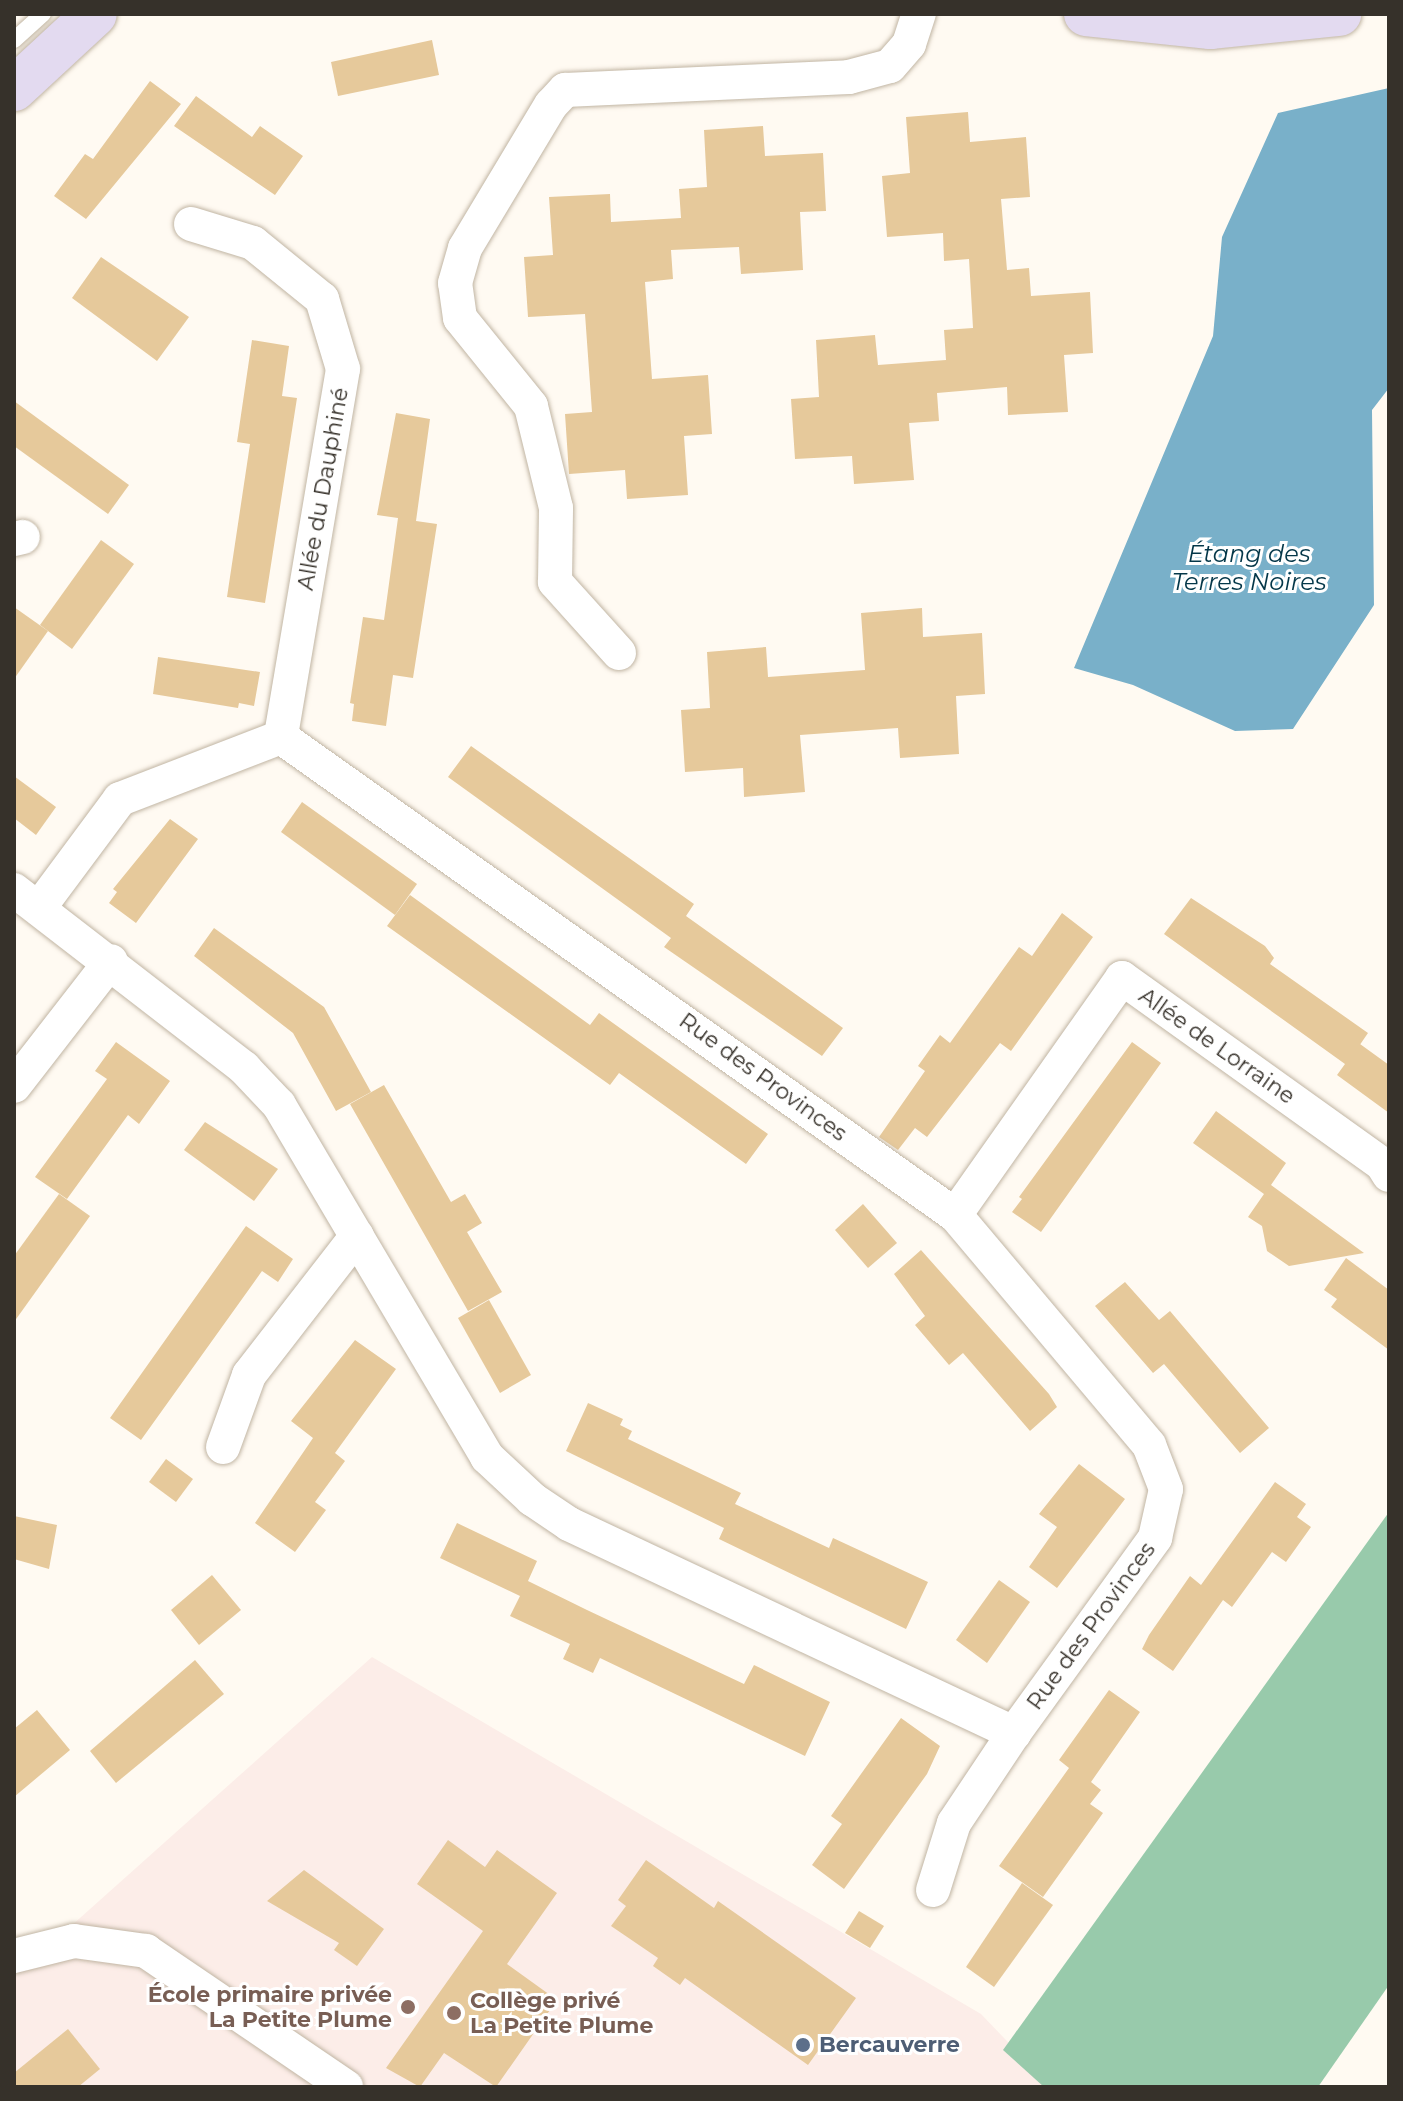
<!DOCTYPE html>
<html>
<head>
<meta charset="utf-8">
<style>
	body { margin:0 }
	#map { position:relative; width:1403px; height:2101px; overflow:hidden; background:#fffaf2; font-family:Montserrat,sans-serif }
	div>[style] { position:absolute }
	[style*='--x'] { left:calc(var(--x)*1px); top:calc(var(--y)*1px); width:calc(var(--w)*1px); rotate:calc(var(--a)*1deg) }
	.industrial>* { inset:0; background:#fcede8 }
	.forest>* { inset:0; background:#98caab }
	.water>* { inset:0; background:#79b0c9 }
	.building>* { inset:0; background:#e6c99b }
	.roads { filter:drop-shadow(0 0 2px #c1b5a3) drop-shadow(0 0 2px #c1b5a3) }
	.lane>* { height:16px; margin:-8px; padding:0 8px; transform-origin:8px; border-radius:8px; background:#fff }
	.street>* { height:34px; margin:-17px; padding:0 17px; transform-origin:17px; border-radius:17px; background:#fff }
	.secondary>* { height:44px; margin:-22px; padding:0 22px; transform-origin:22px; border-radius:22px; background:#e3daf0 }
	.dots>* { width:22px; height:22px; translate:-50% -50%; box-sizing:border-box; border:4px solid #fff; border-radius:50% }
	span { translate:-50% -50%; white-space:nowrap; text-align:center; line-height:1.15; -webkit-text-stroke:6px #fff; paint-order:stroke }
	.street-label { font-size:22px; color:#36312a }
	.education-label { font-size:22px; color:#785e54; font-weight:700 }
	.right { translate:-100% -50%; text-align:right }
	.left { translate:0 -50%; text-align:left }
	.service-label { font-size:22px; color:#4e5e75; font-weight:700 }
	.water-label { font-size:24px; color:#043749; font-style:italic }
	.frame { position:absolute; inset:0; border:16px solid #36312a; pointer-events:none }
</style>
</head>
<body>
<div id="map">
	<div class="industrial">
		<div style="clip-path:polygon(372px 1657px,981px 2014px,1051px 2087px,14px 2087px,14px 1977px)"></div>
	</div>
	<div class="forest">
		<div style="clip-path:polygon(1389px 1512px,1389px 1985px,1318px 2087px,1044px 2087px,1003px 2050px)"></div>
	</div>
	<div class="water">
		<div style="clip-path:polygon(1389px 88px,1389px 388px,1372px 410px,1374px 605px,1293px 729px,1235px 731px,1133px 685px,1074px 668px,1213px 336px,1222px 237px,1278px 113px)"></div>
	</div>
	<div class="building">
		<div style="clip-path:polygon(432px 40px,439px 75px,338px 96px,331px 62px)"></div>
		<div style="clip-path:polygon(150px 81px,181px 104px,86px 219px,54px 196px,85px 154px,93px 159px)"></div>
		<div style="clip-path:polygon(196px 96px,252px 137px,260px 126px,303px 156px,275px 195px,174px 126px)"></div>
		<div style="clip-path:polygon(968px 112px,970px 142px,1026px 137px,1030px 197px,1001px 199px,1007px 270px,1029px 268px,1031px 296px,1090px 292px,1093px 353px,1064px 355px,1068px 412px,1008px 415px,1007px 387px,937px 393px,939px 421px,909px 423px,914px 480px,854px 484px,852px 456px,795px 459px,791px 399px,819px 397px,816px 340px,875px 335px,878px 365px,946px 360px,944px 330px,973px 328px,969px 259px,944px 261px,943px 233px,887px 237px,882px 176px,910px 173px,906px 117px)"></div>
		<div style="clip-path:polygon(763px 126px,765px 156px,823px 153px,826px 211px,800px 212px,803px 270px,741px 274px,739px 247px,671px 250px,673px 279px,645px 282px,652px 379px,708px 375px,712px 434px,684px 436px,688px 495px,627px 499px,625px 470px,569px 474px,565px 414px,592px 412px,585px 314px,528px 317px,524px 257px,553px 255px,549px 197px,610px 194px,611px 222px,681px 218px,679px 189px,707px 187px,704px 130px)"></div>
		<div style="clip-path:polygon(101px 257px,189px 317px,157px 361px,72px 298px)"></div>
		<div style="clip-path:polygon(252px 340px,289px 346px,282px 396px,297px 398px,265px 603px,227px 597px,250px 444px,237px 442px)"></div>
		<div style="clip-path:polygon(14px 401px,129px 485px,108px 514px,14px 446px)"></div>
		<div style="clip-path:polygon(396px 413px,430px 419px,416px 521px,437px 524px,413px 678px,393px 675px,386px 726px,352px 721px,354px 704px,350px 703px,363px 617px,384px 620px,398px 518px,377px 515px)"></div>
		<div style="clip-path:polygon(101px 540px,134px 564px,72px 649px,40px 625px)"></div>
		<div style="clip-path:polygon(14px 607px,48px 631px,14px 679px)"></div>
		<div style="clip-path:polygon(922px 608px,923px 637px,982px 633px,985px 694px,956px 696px,959px 754px,900px 758px,898px 728px,800px 735px,805px 792px,744px 797px,743px 768px,685px 772px,681px 710px,710px 708px,707px 652px,766px 647px,768px 677px,865px 670px,861px 613px)"></div>
		<div style="clip-path:polygon(158px 657px,260px 672px,254px 706px,239px 703px,238px 708px,153px 694px)"></div>
		<div style="clip-path:polygon(471px 746px,694px 904px,686px 916px,843px 1028px,822px 1056px,664px 947px,671px 938px,448px 777px)"></div>
		<div style="clip-path:polygon(14px 776px,56px 807px,36px 835px,14px 818px)"></div>
		<div style="clip-path:polygon(302px 802px,417px 884px,395px 915px,281px 832px)"></div>
		<div style="clip-path:polygon(170px 819px,198px 839px,136px 923px,109px 903px,117px 892px,113px 889px)"></div>
		<div style="clip-path:polygon(410px 895px,590px 1025px,599px 1013px,768px 1134px,746px 1164px,619px 1073px,610px 1085px,387px 926px)"></div>
		<div style="clip-path:polygon(1191px 898px,1265px 946px,1274px 958px,1270px 964px,1368px 1033px,1357px 1049px,1360px 1044px,1389px 1065px,1389px 1113px,1337px 1075px,1345px 1064px,1164px 934px)"></div>
		<div style="clip-path:polygon(1062px 913px,1093px 937px,1011px 1051px,1000px 1043px,927px 1137px,915px 1128px,898px 1150px,879px 1137px,925px 1071px,918px 1066px,940px 1035px,950px 1043px,1019px 947px,1032px 956px)"></div>
		<div style="clip-path:polygon(214px 928px,324px 1007px,371px 1092px,336px 1111px,293px 1033px,194px 956px)"></div>
		<div style="clip-path:polygon(116px 1042px,170px 1081px,139px 1124px,128px 1115px,67px 1199px,35px 1177px,107px 1079px,95px 1071px)"></div>
		<div style="clip-path:polygon(1132px 1042px,1161px 1063px,1041px 1232px,1012px 1212px,1022px 1199px,1019px 1197px)"></div>
		<div style="clip-path:polygon(384px 1085px,451px 1202px,465px 1194px,482px 1223px,467px 1232px,502px 1292px,468px 1311px,350px 1104px)"></div>
		<div style="clip-path:polygon(1216px 1111px,1286px 1163px,1271px 1185px,1364px 1253px,1289px 1266px,1267px 1251px,1262px 1226px,1248px 1217px,1264px 1194px,1193px 1143px)"></div>
		<div style="clip-path:polygon(205px 1122px,278px 1169px,254px 1201px,184px 1150px)"></div>
		<div style="clip-path:polygon(59px 1194px,90px 1216px,14px 1322px,14px 1256px)"></div>
		<div style="clip-path:polygon(863px 1204px,897px 1243px,868px 1268px,835px 1230px)"></div>
		<div style="clip-path:polygon(246px 1226px,293px 1259px,278px 1282px,262px 1271px,141px 1440px,110px 1418px)"></div>
		<div style="clip-path:polygon(921px 1250px,1049px 1394px,1057px 1407px,1030px 1431px,963px 1353px,949px 1365px,915px 1325px,925px 1316px,894px 1274px)"></div>
		<div style="clip-path:polygon(1346px 1258px,1389px 1290px,1389px 1350px,1331px 1307px,1337px 1299px,1324px 1290px)"></div>
		<div style="clip-path:polygon(1125px 1282px,1159px 1320px,1170px 1311px,1269px 1428px,1240px 1453px,1164px 1364px,1153px 1373px,1095px 1306px)"></div>
		<div style="clip-path:polygon(489px 1300px,531px 1375px,500px 1393px,458px 1318px)"></div>
		<div style="clip-path:polygon(355px 1340px,396px 1369px,335px 1453px,345px 1461px,315px 1502px,326px 1510px,295px 1552px,255px 1523px,313px 1438px,291px 1421px)"></div>
		<div style="clip-path:polygon(588px 1403px,623px 1419px,620px 1425px,632px 1431px,628px 1439px,741px 1493px,735px 1504px,829px 1548px,833px 1538px,928px 1582px,906px 1629px,719px 1539px,724px 1528px,566px 1451px)"></div>
		<div style="clip-path:polygon(166px 1459px,193px 1479px,176px 1502px,149px 1482px)"></div>
		<div style="clip-path:polygon(1079px 1464px,1125px 1499px,1057px 1588px,1029px 1567px,1057px 1527px,1039px 1514px)"></div>
		<div style="clip-path:polygon(1275px 1482px,1306px 1504px,1297px 1517px,1311px 1527px,1286px 1562px,1272px 1552px,1232px 1607px,1223px 1600px,1173px 1671px,1142px 1649px,1149px 1635px,1190px 1576px,1201px 1585px)"></div>
		<div style="clip-path:polygon(14px 1516px,57px 1525px,49px 1569px,14px 1559px)"></div>
		<div style="clip-path:polygon(457px 1523px,537px 1561px,528px 1581px,587px 1610px,744px 1684px,754px 1665px,830px 1702px,805px 1756px,600px 1658px,593px 1673px,563px 1659px,570px 1644px,510px 1616px,520px 1596px,440px 1558px)"></div>
		<div style="clip-path:polygon(212px 1575px,241px 1610px,199px 1645px,171px 1610px)"></div>
		<div style="clip-path:polygon(999px 1580px,1030px 1602px,987px 1663px,956px 1640px)"></div>
		<div style="clip-path:polygon(195px 1660px,224px 1694px,116px 1783px,90px 1751px)"></div>
		<div style="clip-path:polygon(1109px 1690px,1140px 1712px,1091px 1782px,1101px 1790px,1090px 1804px,1103px 1813px,1043px 1897px,999px 1866px,1069px 1768px,1059px 1760px)"></div>
		<div style="clip-path:polygon(37px 1710px,70px 1750px,14px 1797px,14px 1729px)"></div>
		<div style="clip-path:polygon(901px 1718px,940px 1746px,927px 1774px,844px 1889px,812px 1865px,842px 1824px,831px 1816px)"></div>
		<div style="clip-path:polygon(448px 1840px,485px 1867px,497px 1850px,557px 1893px,507px 1964px,557px 2000px,496px 2087px,444px 2053px,420px 2087px,386px 2068px,483px 1931px,417px 1884px)"></div>
		<div style="clip-path:polygon(646px 1860px,714px 1908px,718px 1901px,856px 1998px,808px 2065px,685px 1978px,680px 1985px,653px 1966px,658px 1958px,611px 1926px,626px 1906px,618px 1900px)"></div>
		<div style="clip-path:polygon(304px 1870px,384px 1929px,357px 1966px,334px 1950px,339px 1943px,267px 1901px)"></div>
		<div style="clip-path:polygon(1022px 1883px,1053px 1905px,994px 1987px,966px 1967px)"></div>
		<div style="clip-path:polygon(859px 1911px,884px 1926px,870px 1948px,845px 1933px)"></div>
		<div style="clip-path:polygon(68px 2029px,100px 2069px,78px 2087px,14px 2087px,14px 2073px)"></div>
	</div>
	<div class="roads">
		<div class="lane">
			<div style="--x:14;--y:40;--w:39;--a:-42"></div>
		</div>
		<div class="street">
			<div style="--x:191;--y:224;--w:65;--a:17"></div>
			<div style="--x:253;--y:243;--w:89;--a:39.1"></div>
			<div style="--x:322;--y:299;--w:73;--a:73.3"></div>
			<div style="--x:343;--y:369;--w:373;--a:99.6"></div>
			<div style="--x:14;--y:539;--w:9;--a:-13"></div>
			<div style="--x:619;--y:653;--w:96;--a:-132"></div>
			<div style="--x:555;--y:582;--w:74;--a:-89.2"></div>
			<div style="--x:556;--y:508;--w:105;--a:-103.8"></div>
			<div style="--x:531;--y:406;--w:113;--a:-128.9"></div>
			<div style="--x:460;--y:318;--w:35;--a:-98"></div>
			<div style="--x:455;--y:283;--w:36;--a:-74"></div>
			<div style="--x:465;--y:248;--w:167;--a:-59"></div>
			<div style="--x:551;--y:105;--w:21;--a:-47"></div>
			<div style="--x:565;--y:90;--w:284;--a:-2.6"></div>
			<div style="--x:849;--y:77;--w:42;--a:-15"></div>
			<div style="--x:890;--y:66;--w:29;--a:-49"></div>
			<div style="--x:909;--y:44;--w:32;--a:-72"></div>
			<div style="--x:14;--y:890;--w:291;--a:37.7"></div>
			<div style="--x:244;--y:1068;--w:51;--a:46.6"></div>
			<div style="--x:279;--y:1105;--w:409;--a:59.4"></div>
			<div style="--x:487;--y:1457;--w:62;--a:43"></div>
			<div style="--x:532;--y:1499;--w:45;--a:34"></div>
			<div style="--x:569;--y:1524;--w:492;--a:25.2"></div>
			<div style="--x:1014;--y:1733;--w:241;--a:-54.1"></div>
			<div style="--x:1155;--y:1538;--w:50;--a:-77.3"></div>
			<div style="--x:1166;--y:1489;--w:47;--a:-111.1"></div>
			<div style="--x:1149;--y:1445;--w:301;--a:-130.1"></div>
			<div style="--x:955;--y:1215;--w:826;--a:-144.66"></div>
			<div style="--x:281;--y:737;--w:173;--a:158.9"></div>
			<div style="--x:120;--y:799;--w:136;--a:126.6"></div>
			<div style="--x:14;--y:1086;--w:158;--a:-52.2"></div>
			<div style="--x:955;--y:1215;--w:290;--a:-54.8"></div>
			<div style="--x:1122;--y:978;--w:320;--a:35.6"></div>
			<div style="--x:1382;--y:1164;--w:13;--a:58"></div>
			<div style="--x:223;--y:1447;--w:77;--a:-70.1"></div>
			<div style="--x:249;--y:1375;--w:176;--a:-52.2"></div>
			<div style="--x:933;--y:1890;--w:70;--a:-72.6"></div>
			<div style="--x:954;--y:1823;--w:108;--a:-56.3"></div>
			<div style="--x:14;--y:1956;--w:62;--a:-14"></div>
			<div style="--x:74;--y:1941;--w:73;--a:7.9"></div>
			<div style="--x:146;--y:1951;--w:242;--a:34.2"></div>
		</div>
		<div class="secondary">
			<div style="--x:1086;--y:14;--w:125;--a:6"></div>
			<div style="--x:1210;--y:27;--w:130;--a:-5.8"></div>
			<div style="--x:14;--y:89;--w:110;--a:-42.8"></div>
		</div>
	</div>
	<div class="dots">
		<div style="left:408px;top:2007px;background:#8d6e63"></div>
		<div style="left:454px;top:2013px;background:#8d6e63"></div>
		<div style="left:803px;top:2045px;background:#5c6f8a"></div>
	</div>
	<div class="street-label">
		<span style="left:323px;top:489px;rotate:-80deg">Allée du Dauphiné</span>
		<span style="left:1217px;top:1046px;rotate:35deg">Allée de Lorraine</span>
		<span style="left:763px;top:1077px;rotate:36deg">Rue des Provinces</span>
		<span style="left:1091px;top:1626px;rotate:-54deg">Rue des Provinces</span>
	</div>
	<div class="education-label">
		<span class="right" style="left:392px;top:2007px">École primaire privée<br>La Petite Plume</span>
		<span class="left" style="left:470px;top:2013px">Collège privé<br>La Petite Plume</span>
	</div>
	<div class="service-label">
		<span class="left" style="left:819px;top:2045px">Bercauverre</span>
	</div>
	<div class="water-label">
		<span style="left:1249px;top:568px">Étang des<br>Terres Noires</span>
	</div>
	<div class="frame"></div>
</div>
</body>
</html>
